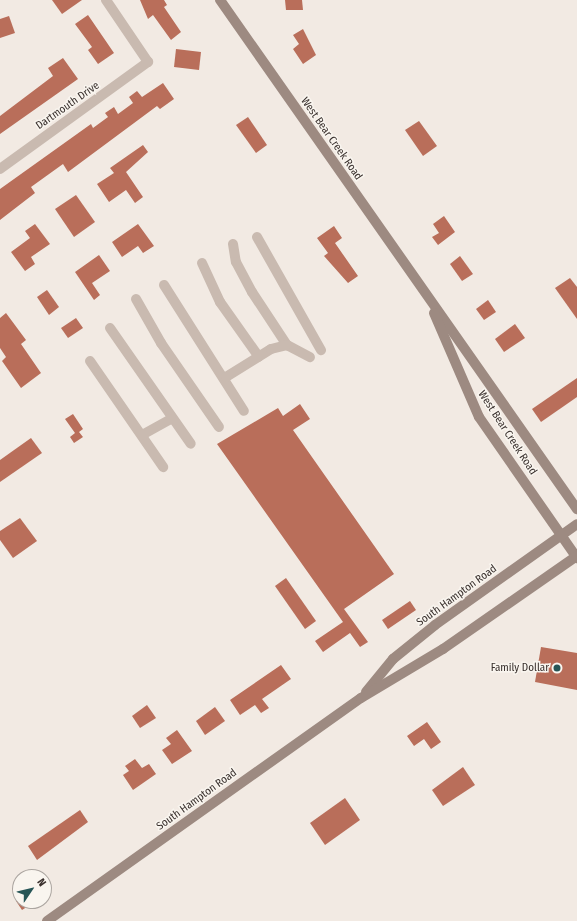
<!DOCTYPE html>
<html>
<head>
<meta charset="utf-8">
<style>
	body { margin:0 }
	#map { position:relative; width:577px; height:921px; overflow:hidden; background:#f2eae3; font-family:"Fira Sans Condensed",sans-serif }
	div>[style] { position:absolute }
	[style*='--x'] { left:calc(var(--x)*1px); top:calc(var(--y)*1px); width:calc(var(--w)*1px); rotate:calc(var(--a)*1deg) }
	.building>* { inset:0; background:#b96e5a }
	.minor>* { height:10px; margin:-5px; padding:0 5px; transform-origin:5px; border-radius:5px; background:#c9bab0 }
	.secondary>* { height:10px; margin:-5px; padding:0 5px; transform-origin:5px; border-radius:5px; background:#9d8a81 }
	.dots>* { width:11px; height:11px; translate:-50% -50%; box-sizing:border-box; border:2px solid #f9f5ef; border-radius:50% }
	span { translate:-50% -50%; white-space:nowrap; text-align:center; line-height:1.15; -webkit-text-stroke:3px #f9f5ef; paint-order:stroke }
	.street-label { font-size:11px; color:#39302d }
	.poi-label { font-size:11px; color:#39302d }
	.right { translate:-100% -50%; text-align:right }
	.north { position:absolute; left:12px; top:869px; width:40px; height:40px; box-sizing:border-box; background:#f9f5ef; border:1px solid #aca6a1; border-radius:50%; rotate:55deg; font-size:11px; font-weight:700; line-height:16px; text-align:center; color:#39302d }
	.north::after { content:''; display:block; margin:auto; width:14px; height:18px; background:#265556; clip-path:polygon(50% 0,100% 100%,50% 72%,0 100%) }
</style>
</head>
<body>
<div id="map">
	<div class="building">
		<div style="clip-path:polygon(52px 0,82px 0,62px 14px)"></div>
		<div style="clip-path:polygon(140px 0,164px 0,167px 5px,164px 7px,181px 32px,171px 40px,153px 15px,148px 19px)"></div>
		<div style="clip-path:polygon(285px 0,302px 0,303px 10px,286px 10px)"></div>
		<div style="clip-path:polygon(88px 15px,114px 53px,98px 64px,88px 50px,92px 47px,75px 24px)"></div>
		<div style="clip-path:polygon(9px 16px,15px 33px,0 38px,0 19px)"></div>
		<div style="clip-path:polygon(303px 29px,316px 55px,303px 64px,293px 49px,299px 44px,293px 35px)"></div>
		<div style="clip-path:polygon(176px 49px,201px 52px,199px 70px,174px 67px)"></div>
		<div style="clip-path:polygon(63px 58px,78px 79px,0 134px,0 116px,53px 76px,48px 68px)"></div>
		<div style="clip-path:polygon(163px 83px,174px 99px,160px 109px,157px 106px,68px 172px,63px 164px,31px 187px,35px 193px,0 220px,0 189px,91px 124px,93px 128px,108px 117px,105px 113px,114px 107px,118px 114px,133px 103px,129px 97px,137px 91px,142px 97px)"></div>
		<div style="clip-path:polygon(248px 117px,267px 145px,256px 153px,236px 125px)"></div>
		<div style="clip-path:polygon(419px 121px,437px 146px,423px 156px,405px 130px)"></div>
		<div style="clip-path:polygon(143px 145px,148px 152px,126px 172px,143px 197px,135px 203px,126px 190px,109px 202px,97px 184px,114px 173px,110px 168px)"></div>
		<div style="clip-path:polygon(76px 195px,95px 222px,74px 237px,55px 209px)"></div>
		<div style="clip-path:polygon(444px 216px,455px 232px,438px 245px,432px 237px,439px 233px,433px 224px)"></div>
		<div style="clip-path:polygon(35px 224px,50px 244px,31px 257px,35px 264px,25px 271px,11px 252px,30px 238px,25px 231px)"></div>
		<div style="clip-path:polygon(138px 224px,154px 246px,143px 253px,138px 246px,122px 257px,112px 242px)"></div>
		<div style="clip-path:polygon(334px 226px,342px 238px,335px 243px,358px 276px,348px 283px,324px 256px,328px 253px,317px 238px)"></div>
		<div style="clip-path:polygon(99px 255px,110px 271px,92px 283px,100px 295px,94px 300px,75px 272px)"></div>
		<div style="clip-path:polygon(460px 256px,473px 274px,462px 281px,450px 264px)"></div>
		<div style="clip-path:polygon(570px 278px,577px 287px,577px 319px,555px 288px)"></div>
		<div style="clip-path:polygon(47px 290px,59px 307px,49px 315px,37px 297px)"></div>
		<div style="clip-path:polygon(488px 300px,496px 312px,484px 320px,476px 309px)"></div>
		<div style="clip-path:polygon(6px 313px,26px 340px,21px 344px,41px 373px,21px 388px,2px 361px,6px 357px,0 348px,0 318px)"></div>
		<div style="clip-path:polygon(76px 318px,83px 328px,68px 338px,61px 328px)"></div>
		<div style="clip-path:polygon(515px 324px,525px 338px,504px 352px,495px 339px)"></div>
		<div style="clip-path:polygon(577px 378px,577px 397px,541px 422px,532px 409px)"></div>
		<div style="clip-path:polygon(300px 404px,310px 419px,293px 430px,394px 574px,344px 609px,368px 642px,360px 647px,350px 633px,323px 652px,315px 641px,343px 622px,217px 444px,278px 408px,283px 416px)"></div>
		<div style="clip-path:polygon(73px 414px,83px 429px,79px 432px,83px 437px,74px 443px,70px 437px,75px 433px,65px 419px)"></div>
		<div style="clip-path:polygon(31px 438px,42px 453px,0 482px,0 460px)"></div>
		<div style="clip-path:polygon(20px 518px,37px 541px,13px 558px,0 540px,0 531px)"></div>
		<div style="clip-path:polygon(286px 578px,316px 621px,305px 629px,275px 586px)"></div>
		<div style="clip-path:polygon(410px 601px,416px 610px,388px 629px,382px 620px)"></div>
		<div style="clip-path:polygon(541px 647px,577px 653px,577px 690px,535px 682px)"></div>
		<div style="clip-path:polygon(281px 665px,291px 679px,262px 699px,269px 708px,261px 713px,255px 705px,240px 715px,230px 700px)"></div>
		<div style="clip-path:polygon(147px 705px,156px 718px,140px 728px,132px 716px)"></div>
		<div style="clip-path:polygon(215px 707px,225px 721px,205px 735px,196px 721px)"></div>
		<div style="clip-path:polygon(427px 722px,441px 742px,431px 749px,424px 739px,414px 746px,407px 736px)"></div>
		<div style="clip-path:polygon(177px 730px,192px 751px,172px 764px,162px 750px,171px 744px,166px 738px)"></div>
		<div style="clip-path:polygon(135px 759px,142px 768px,149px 764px,156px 774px,133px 790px,123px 775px,129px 771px,125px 766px)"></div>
		<div style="clip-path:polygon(463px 767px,475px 785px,443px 806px,432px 790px)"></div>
		<div style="clip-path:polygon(345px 798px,360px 820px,325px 845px,310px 823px)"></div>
		<div style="clip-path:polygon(80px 810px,88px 822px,37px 860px,28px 846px)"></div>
		<div style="clip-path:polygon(16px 901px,36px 901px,22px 910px)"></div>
	</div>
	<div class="minor">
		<div style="--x:0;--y:169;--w:183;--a:-35.9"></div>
		<div style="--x:148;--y:62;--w:75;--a:-124.1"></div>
		<div style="--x:257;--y:237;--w:130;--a:60.5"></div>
		<div style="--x:233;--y:244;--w:18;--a:81"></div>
		<div style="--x:236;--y:262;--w:34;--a:62"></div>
		<div style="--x:252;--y:292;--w:64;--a:56.6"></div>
		<div style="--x:287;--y:345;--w:26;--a:28"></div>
		<div style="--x:202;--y:263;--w:43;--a:65.2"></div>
		<div style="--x:220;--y:302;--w:67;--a:54.7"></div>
		<div style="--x:164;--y:285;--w:149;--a:57.6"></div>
		<div style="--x:136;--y:299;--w:51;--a:60.4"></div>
		<div style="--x:161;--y:343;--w:102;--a:55.4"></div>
		<div style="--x:110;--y:328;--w:141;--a:55.1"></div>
		<div style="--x:90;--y:361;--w:129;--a:55.4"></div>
		<div style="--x:226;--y:377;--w:53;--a:-31.9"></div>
		<div style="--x:271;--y:349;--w:16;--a:-14"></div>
		<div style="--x:142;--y:435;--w:33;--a:-29"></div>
	</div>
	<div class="secondary">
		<div style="--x:220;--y:0;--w:622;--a:54.96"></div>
		<div style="--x:434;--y:313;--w:113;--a:66.6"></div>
		<div style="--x:479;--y:417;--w:172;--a:55.2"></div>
		<div style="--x:366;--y:692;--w:43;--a:-50.7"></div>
		<div style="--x:393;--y:659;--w:54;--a:-39"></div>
		<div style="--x:435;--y:625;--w:174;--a:-35.4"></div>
		<div style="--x:47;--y:921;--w:385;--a:-35.4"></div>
		<div style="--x:361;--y:698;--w:96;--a:-30.9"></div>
		<div style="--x:443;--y:649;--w:163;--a:-34.8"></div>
	</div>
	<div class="dots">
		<div style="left:557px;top:668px;background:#265556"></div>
	</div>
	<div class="street-label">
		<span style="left:68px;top:106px;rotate:-35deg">Dartmouth Drive</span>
		<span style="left:331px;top:139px;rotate:55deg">West Bear Creek Road</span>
		<span style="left:507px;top:433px;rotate:57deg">West Bear Creek Road</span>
		<span style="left:457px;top:596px;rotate:-36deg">South Hampton Road</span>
		<span style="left:197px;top:800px;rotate:-36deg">South Hampton Road</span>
	</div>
	<div class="poi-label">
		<span class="right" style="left:549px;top:668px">Family Dollar</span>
	</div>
	<div class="north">N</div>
</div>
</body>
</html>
